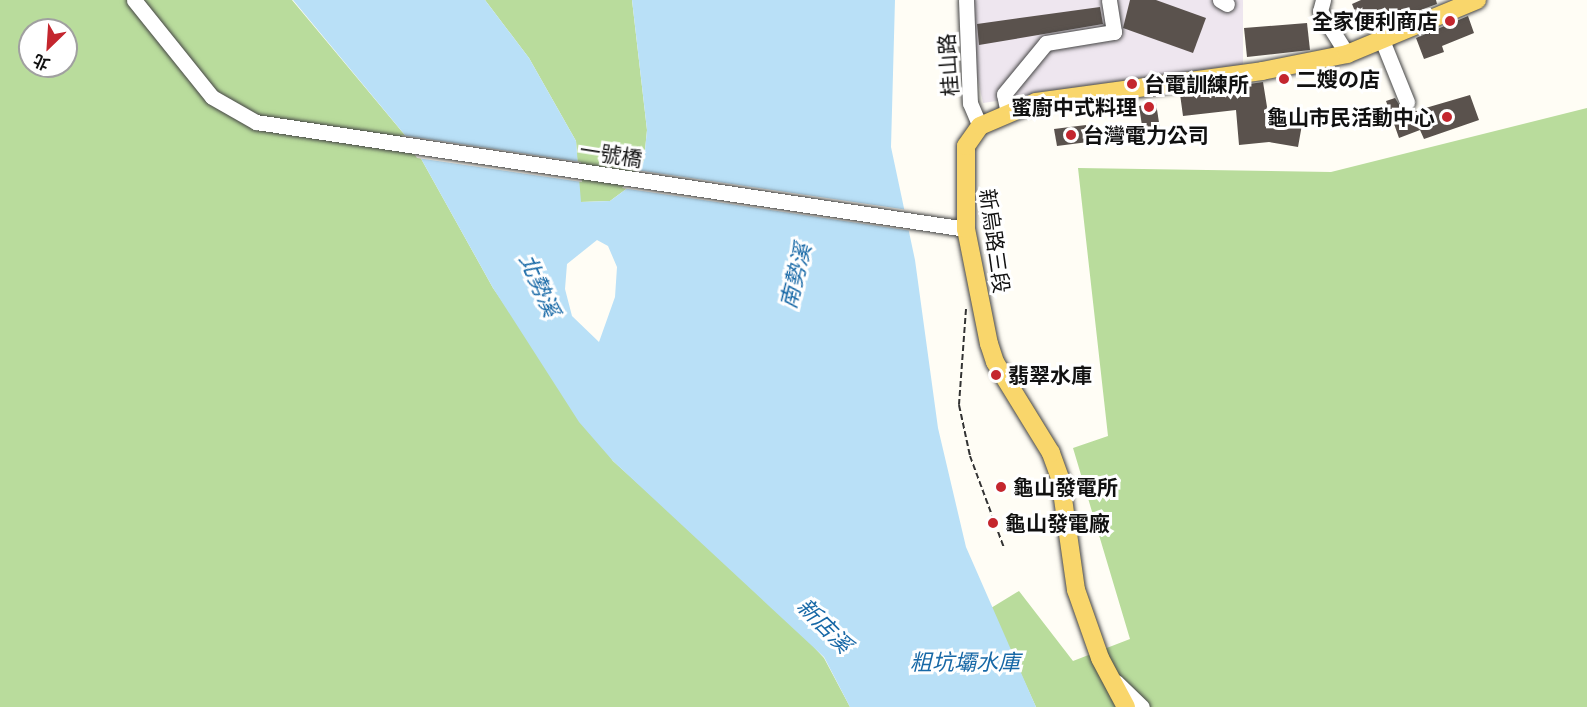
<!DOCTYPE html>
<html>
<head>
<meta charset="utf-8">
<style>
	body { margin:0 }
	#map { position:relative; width:1587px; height:707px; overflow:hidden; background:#fffdf5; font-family:"IBM Plex Serif","Noto Sans TC","Noto Sans JP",serif }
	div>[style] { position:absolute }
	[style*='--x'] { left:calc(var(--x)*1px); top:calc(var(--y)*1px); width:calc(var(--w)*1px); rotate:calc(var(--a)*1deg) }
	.industrial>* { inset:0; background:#eee6ef }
	.forest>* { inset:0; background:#b9dc9c }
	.water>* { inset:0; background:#b9e0f7 }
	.pier>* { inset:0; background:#fffdf5 }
	.building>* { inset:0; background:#5a524d }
	.path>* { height:2px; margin-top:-1px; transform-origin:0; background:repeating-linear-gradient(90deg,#333 0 6px,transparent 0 9px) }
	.roads { filter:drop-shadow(0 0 2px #444) drop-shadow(0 0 2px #444) }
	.minor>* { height:15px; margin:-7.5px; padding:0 7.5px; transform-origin:7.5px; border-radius:7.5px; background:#fff }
	.major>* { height:18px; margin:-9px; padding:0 9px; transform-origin:9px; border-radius:9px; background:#f9d66b }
	.dots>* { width:16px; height:16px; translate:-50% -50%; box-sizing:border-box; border:3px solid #fff; border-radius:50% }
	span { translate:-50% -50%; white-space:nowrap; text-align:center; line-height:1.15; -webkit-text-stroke:6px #fff; paint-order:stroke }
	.poi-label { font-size:21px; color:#111; font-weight:700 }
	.right { translate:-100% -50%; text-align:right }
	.left { translate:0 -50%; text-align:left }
	.street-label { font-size:21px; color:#111 }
	.water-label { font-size:22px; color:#1768a6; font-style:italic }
	.north { position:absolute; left:18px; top:18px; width:60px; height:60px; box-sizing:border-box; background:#fff; border:2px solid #a0a0a0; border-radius:50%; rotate:205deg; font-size:16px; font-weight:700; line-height:24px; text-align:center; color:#111 }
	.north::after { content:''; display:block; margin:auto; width:21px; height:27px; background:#c4262e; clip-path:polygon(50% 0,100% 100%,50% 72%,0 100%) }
</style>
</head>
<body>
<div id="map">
	<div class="industrial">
		<div style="clip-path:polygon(973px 0,1243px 0,1243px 65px,983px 103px,972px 52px)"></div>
	</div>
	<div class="forest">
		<div style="clip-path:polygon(evenodd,0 0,292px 0,414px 146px,493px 288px,613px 461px,784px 615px,824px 658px,850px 707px,0 707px,0 0,30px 30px,66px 30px,66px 66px,30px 66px,30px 30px)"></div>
		<div style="clip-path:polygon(485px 0,632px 0,647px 130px,644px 160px,633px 184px,610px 201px,580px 202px,576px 141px,529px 58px)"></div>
		<div style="clip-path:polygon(1587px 108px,1587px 707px,1036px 707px,991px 608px,1019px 591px,1073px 661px,1130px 639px,1073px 448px,1108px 436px,1078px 168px,1331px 172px)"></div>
	</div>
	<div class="water">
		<div style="clip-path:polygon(evenodd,293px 0,485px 0,529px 58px,576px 141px,581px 202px,610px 201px,633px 184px,644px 160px,647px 130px,632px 0,895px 0,891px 147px,915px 260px,938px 428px,966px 547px,1036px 707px,850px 707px,824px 657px,613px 461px,579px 422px,493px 288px,414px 146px,293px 0,597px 240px,608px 246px,617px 267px,615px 297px,599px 342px,572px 316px,565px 289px,567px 264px,597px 240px)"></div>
	</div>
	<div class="pier">
		<div style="clip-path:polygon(401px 135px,581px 162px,582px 182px,417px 158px)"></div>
		<div style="clip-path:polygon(636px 170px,908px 210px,912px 231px,622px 188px)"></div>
	</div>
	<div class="building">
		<div style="clip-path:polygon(1130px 0,1156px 0,1206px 18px,1193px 53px,1123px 28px)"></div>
		<div style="clip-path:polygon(1361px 0,1436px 0,1437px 4px,1363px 31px,1352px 4px)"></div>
		<div style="clip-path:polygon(1100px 7px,1103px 24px,979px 45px,977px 24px)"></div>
		<div style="clip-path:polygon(1468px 16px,1474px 33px,1442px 46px,1444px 52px,1424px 59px,1416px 38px)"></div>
		<div style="clip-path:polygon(1307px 23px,1310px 50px,1247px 57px,1244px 28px)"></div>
		<div style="clip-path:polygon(1263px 82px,1268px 113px,1303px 119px,1298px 147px,1269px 142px,1239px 145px,1236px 110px,1183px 116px,1180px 94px)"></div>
		<div style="clip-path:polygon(1470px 95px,1479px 120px,1424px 139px,1420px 130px,1399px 138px,1386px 101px,1395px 98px,1405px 114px)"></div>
		<div style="clip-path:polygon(1156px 103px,1160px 129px,1143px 132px,1139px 106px)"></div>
		<div style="clip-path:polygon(1086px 125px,1088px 142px,1057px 146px,1054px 129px)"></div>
	</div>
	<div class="path">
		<div style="--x:966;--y:309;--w:96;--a:94.2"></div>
		<div style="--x:959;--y:405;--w:52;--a:77.8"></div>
		<div style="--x:970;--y:456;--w:98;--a:69.7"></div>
	</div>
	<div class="roads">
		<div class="minor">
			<div style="--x:134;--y:0;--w:124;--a:51.2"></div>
			<div style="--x:212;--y:97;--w:51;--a:29.6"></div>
			<div style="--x:256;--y:122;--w:718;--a:8.57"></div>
			<div style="--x:966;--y:0;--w:103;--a:87.8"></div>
			<div style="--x:970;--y:103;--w:25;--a:67"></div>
			<div style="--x:1220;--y:0;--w:8;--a:30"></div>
			<div style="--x:1323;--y:0;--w:11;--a:105"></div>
			<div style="--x:1320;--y:11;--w:51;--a:57.9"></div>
			<div style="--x:1382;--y:40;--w:67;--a:68"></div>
			<div style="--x:1008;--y:113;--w:19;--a:-102"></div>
			<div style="--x:1004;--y:94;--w:66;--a:-50.5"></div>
			<div style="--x:1046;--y:43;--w:69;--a:-9.2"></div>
			<div style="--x:1114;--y:32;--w:32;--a:-99"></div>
			<div style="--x:1116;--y:682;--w:36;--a:44"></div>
		</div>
		<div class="major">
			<div style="--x:1126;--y:707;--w:55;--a:-118"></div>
			<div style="--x:1100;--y:658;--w:72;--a:-109.4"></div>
			<div style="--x:1076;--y:590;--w:113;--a:-98.1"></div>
			<div style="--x:1060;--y:478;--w:27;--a:-110"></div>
			<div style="--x:1051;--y:453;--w:107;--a:-121.6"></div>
			<div style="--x:995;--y:362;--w:19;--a:-108"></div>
			<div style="--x:989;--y:344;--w:117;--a:-101.3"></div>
			<div style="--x:966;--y:229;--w:83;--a:-90"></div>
			<div style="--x:966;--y:146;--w:24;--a:-55"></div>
			<div style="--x:980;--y:126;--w:61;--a:-23.2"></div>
			<div style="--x:1036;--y:102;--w:228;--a:-7.8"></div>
			<div style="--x:1262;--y:71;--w:87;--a:-11.3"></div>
			<div style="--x:1347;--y:54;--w:141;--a:-22.6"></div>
		</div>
	</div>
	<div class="dots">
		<div style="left:1450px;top:21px;background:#c4262e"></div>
		<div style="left:1284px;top:79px;background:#c4262e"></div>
		<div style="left:1132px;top:84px;background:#c4262e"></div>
		<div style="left:1149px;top:107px;background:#c4262e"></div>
		<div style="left:1447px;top:117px;background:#c4262e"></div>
		<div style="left:1071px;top:135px;background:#c4262e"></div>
		<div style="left:996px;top:375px;background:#c4262e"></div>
		<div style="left:1001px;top:487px;background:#c4262e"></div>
		<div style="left:993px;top:523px;background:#c4262e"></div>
	</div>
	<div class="poi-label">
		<span class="right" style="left:1438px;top:21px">全家便利商店</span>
		<span class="left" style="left:1296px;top:79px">二嫂の店</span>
		<span class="left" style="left:1144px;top:84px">台電訓練所</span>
		<span class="right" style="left:1137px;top:107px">蜜廚中式料理</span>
		<span class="right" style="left:1435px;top:117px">龜山市民活動中心</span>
		<span class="left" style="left:1083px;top:135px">台灣電力公司</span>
		<span class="left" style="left:1008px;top:375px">翡翠水庫</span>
		<span class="left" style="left:1013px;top:487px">龜山發電所</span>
		<span class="left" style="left:1005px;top:523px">龜山發電廠</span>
	</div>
	<div class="street-label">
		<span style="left:948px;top:65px;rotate:-94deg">桂山路</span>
		<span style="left:611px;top:154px;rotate:9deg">一號橋</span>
		<span style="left:995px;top:241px;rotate:82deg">新烏路三段</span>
	</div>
	<div class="water-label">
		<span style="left:795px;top:276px;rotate:-76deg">南勢溪</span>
		<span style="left:540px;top:285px;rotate:66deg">北勢溪</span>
		<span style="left:825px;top:625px;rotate:45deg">新店溪</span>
		<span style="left:965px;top:662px">粗坑壩水庫</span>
	</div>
	<div class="north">北</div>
</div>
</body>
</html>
